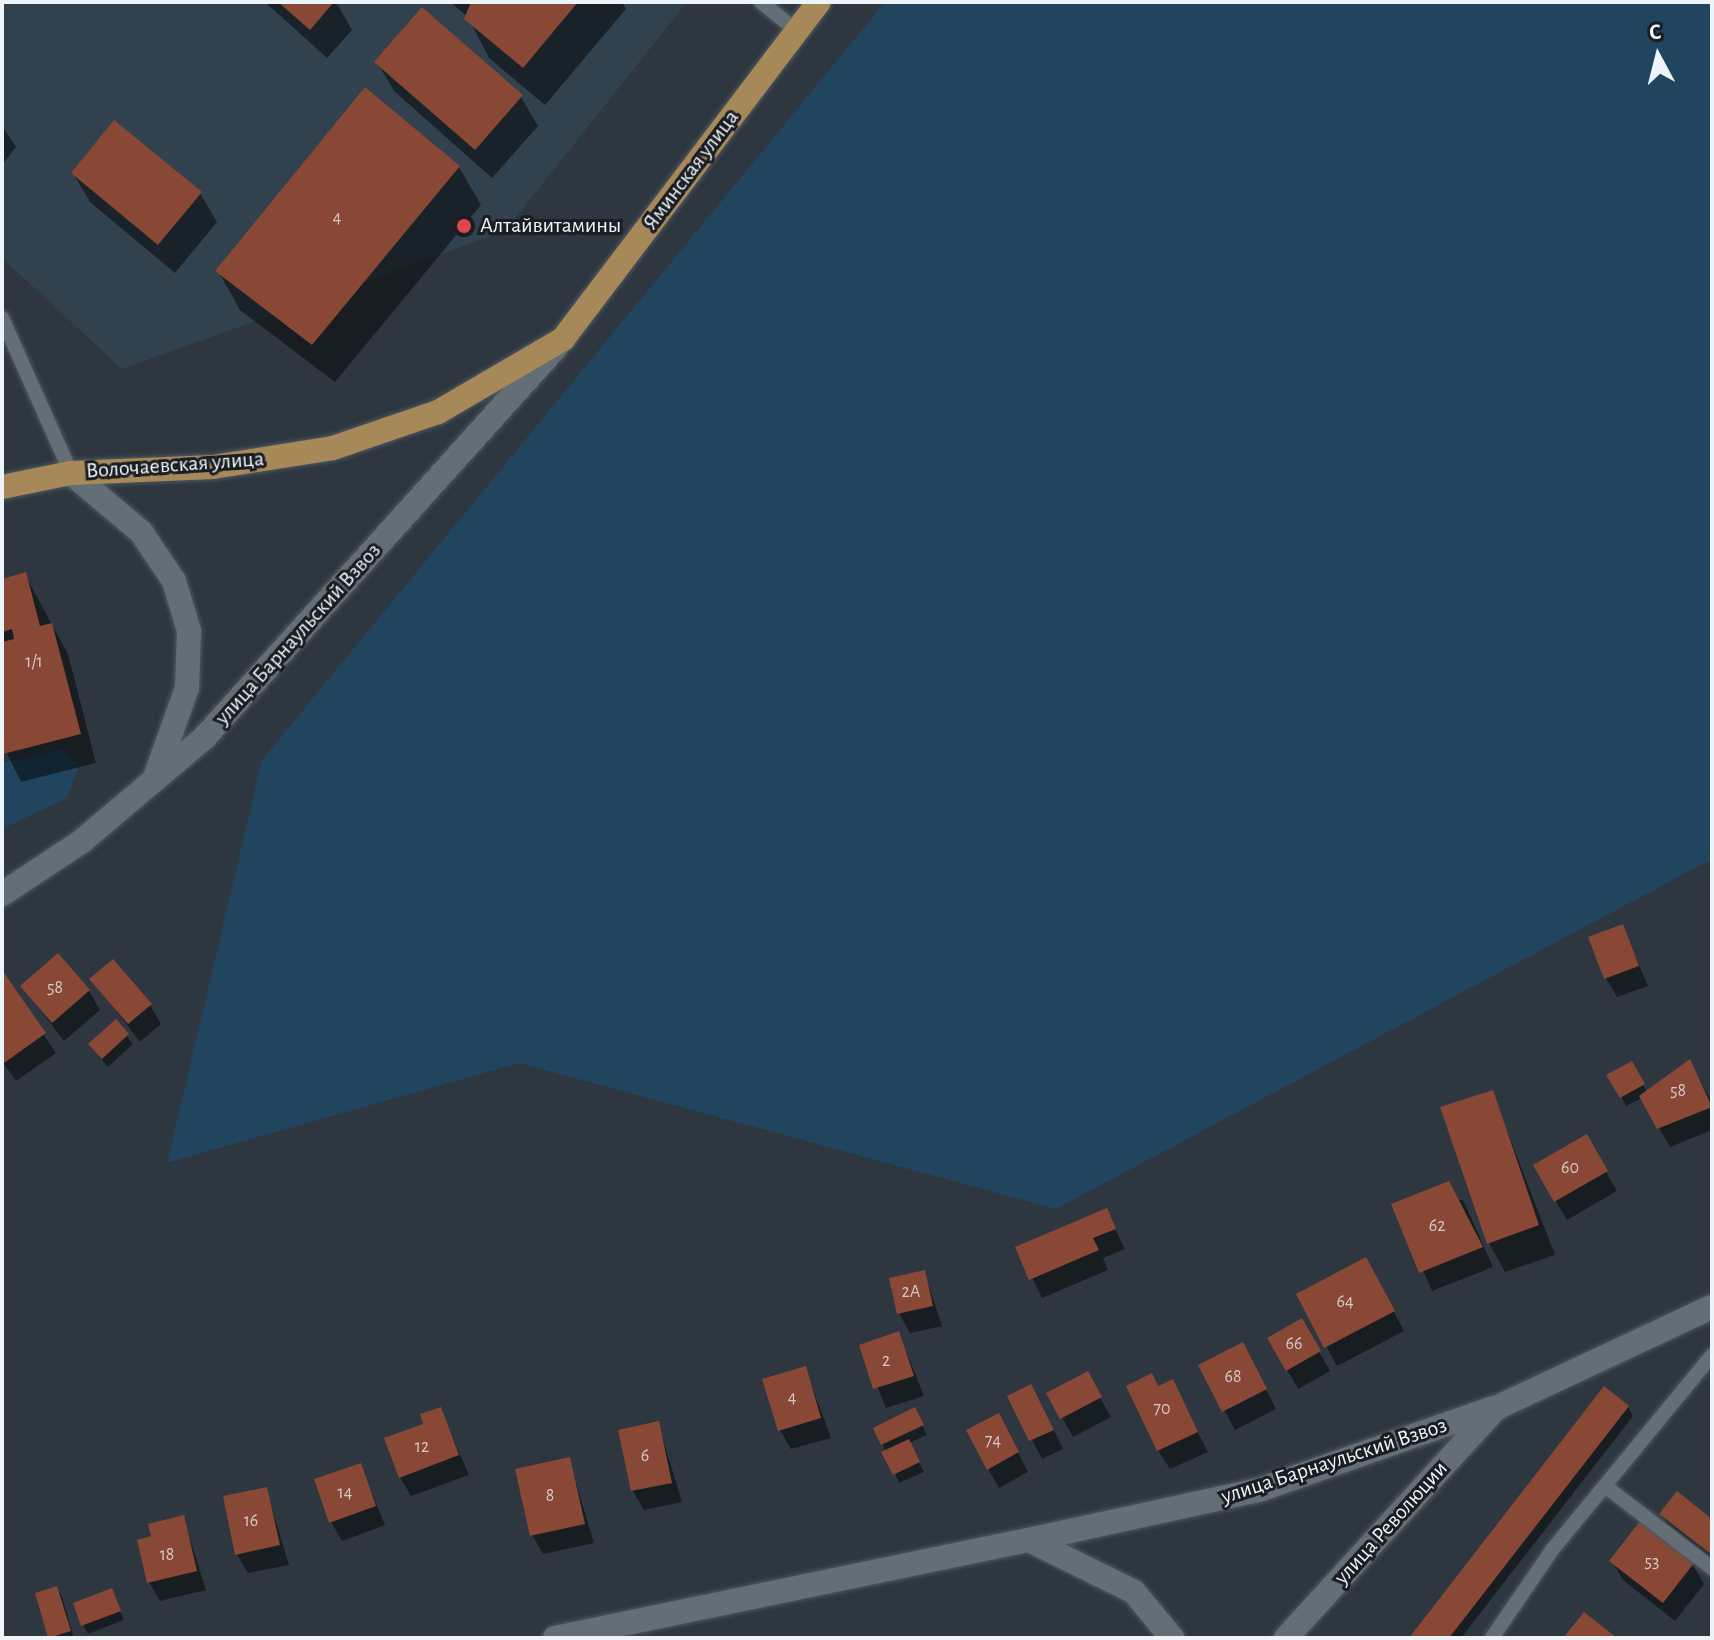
<!DOCTYPE html>
<html>
<head>
<meta charset="utf-8">
<style>
	body { margin:0 }
	#map { position:relative; width:1714px; height:1640px; overflow:hidden; background:#2e3740; font-family:"Alegreya Sans",sans-serif }
	div>[style] { position:absolute }
	[style*='--x'] { left:calc(var(--x)*1px); top:calc(var(--y)*1px); width:calc(var(--w)*1px); rotate:calc(var(--a)*1deg) }
	.built>* { inset:0; background:#32414e }
	.green>* { inset:0; background:#21445f }
	.shadow>* { inset:0; background:#0007 }
	.building>* { inset:0; background:#884835 }
	.roads { filter:drop-shadow(0 0 2px #4e575d) drop-shadow(0 0 2px #4e575d) }
	.lane>* { height:14px; margin:-7px; padding:0 7px; transform-origin:7px; border-radius:7px; background:#636e77 }
	.secondary>* { height:24px; margin:-12px; padding:0 12px; transform-origin:12px; border-radius:12px; background:#636e77 }
	.primary>* { height:24px; margin:-12px; padding:0 12px; transform-origin:12px; border-radius:12px; background:#a78858 }
	.dots>* { width:22px; height:22px; translate:-50% -50%; box-sizing:border-box; border:4px solid #1a1e22; border-radius:50% }
	span { translate:-50% -50%; white-space:nowrap; text-align:center; line-height:1.15; -webkit-text-stroke:6px #1a1e22; paint-order:stroke }
	.number-label { font-size:18px; color:#d4cac9 }
	.number-label span { -webkit-text-stroke-width:0 }
	.street-label { font-size:22px; color:#eef5fa }
	.poi-label { font-size:22px; color:#eef5fa }
	.left { translate:0 -50%; text-align:left }
	.frame { position:absolute; inset:0; border:4px solid #eef5fa; pointer-events:none }
	.north { position:absolute; left:1618px; top:16px; width:80px; height:80px; -webkit-text-stroke:6px #1a1e22; paint-order:stroke; rotate:353deg; font-size:22px; font-weight:700; line-height:32px; text-align:center; color:#eef5fa }
	.north::after { content:''; display:block; margin:auto; width:28px; height:36px; background:#eef5fa; clip-path:polygon(50% 0,100% 100%,50% 72%,0 100%) }
</style>
</head>
<body>
<div id="map">
	<div class="built">
		<div style="clip-path:polygon(2px 2px,687px 2px,505px 231px,122px 369px,2px 258px)"></div>
	</div>
	<div class="green">
		<div style="clip-path:polygon(885px 2px,1712px 2px,1712px 859px,1056px 1209px,519px 1063px,167px 1163px,262px 760px)"></div>
		<div style="clip-path:polygon(62px 749px,79px 766px,67px 798px,2px 829px,2px 763px)"></div>
	</div>
	<div class="shadow">
		<div style="clip-path:polygon(265px 2px,336px 2px,352px 30px,327px 58px)"></div>
		<div style="clip-path:polygon(450px 2px,622px 2px,626px 9px,545px 105px,489px 58px,468px 17px)"></div>
		<div style="clip-path:polygon(377px 62px,521px 97px,538px 126px,492px 178px,394px 91px)"></div>
		<div style="clip-path:polygon(2px 126px,16px 147px,2px 165px)"></div>
		<div style="clip-path:polygon(459px 167px,481px 205px,335px 382px,240px 310px,218px 271px)"></div>
		<div style="clip-path:polygon(73px 173px,200px 193px,217px 222px,175px 273px,90px 202px)"></div>
		<div style="clip-path:polygon(25px 575px,68px 654px,96px 763px,21px 782px,2px 743px,2px 677px,10px 675px,2px 665px,2px 581px)"></div>
		<div style="clip-path:polygon(1622px 926px,1648px 986px,1617px 997px,1606px 978px)"></div>
		<div style="clip-path:polygon(2px 974px,56px 1053px,16px 1081px,2px 1061px)"></div>
		<div style="clip-path:polygon(92px 979px,150px 1005px,161px 1024px,140px 1042px)"></div>
		<div style="clip-path:polygon(23px 987px,89px 991px,100px 1010px,64px 1041px)"></div>
		<div style="clip-path:polygon(116px 1022px,133px 1044px,108px 1067px,91px 1045px)"></div>
		<div style="clip-path:polygon(1689px 1062px,1712px 1102px,1712px 1130px,1670px 1147px,1642px 1098px,1626px 1106px,1609px 1075px,1631px 1063px,1647px 1092px)"></div>
		<div style="clip-path:polygon(1492px 1092px,1555px 1255px,1505px 1272px,1489px 1243px)"></div>
		<div style="clip-path:polygon(1586px 1137px,1617px 1191px,1567px 1220px,1535px 1166px)"></div>
		<div style="clip-path:polygon(1463px 1200px,1493px 1267px,1432px 1291px,1394px 1205px)"></div>
		<div style="clip-path:polygon(1106px 1211px,1125px 1249px,1103px 1258px,1108px 1270px,1042px 1298px,1018px 1248px)"></div>
		<div style="clip-path:polygon(924px 1272px,942px 1326px,910px 1333px,899px 1313px)"></div>
		<div style="clip-path:polygon(1376px 1278px,1404px 1331px,1337px 1366px,1298px 1294px)"></div>
		<div style="clip-path:polygon(1301px 1320px,1330px 1371px,1298px 1389px,1269px 1338px)"></div>
		<div style="clip-path:polygon(899px 1334px,924px 1396px,886px 1408px,861px 1346px)"></div>
		<div style="clip-path:polygon(1253px 1364px,1276px 1409px,1235px 1430px,1201px 1366px)"></div>
		<div style="clip-path:polygon(805px 1368px,831px 1438px,791px 1449px,780px 1430px)"></div>
		<div style="clip-path:polygon(1087px 1374px,1111px 1417px,1073px 1437px,1049px 1394px)"></div>
		<div style="clip-path:polygon(1172px 1382px,1208px 1452px,1170px 1469px,1158px 1450px,1159px 1388px)"></div>
		<div style="clip-path:polygon(1010px 1397px,1042px 1406px,1063px 1449px,1042px 1459px)"></div>
		<div style="clip-path:polygon(1628px 1407px,1633px 1416px,1461px 1638px,1412px 1638px)"></div>
		<div style="clip-path:polygon(440px 1409px,469px 1475px,411px 1496px,400px 1477px)"></div>
		<div style="clip-path:polygon(919px 1419px,927px 1435px,909px 1443px,924px 1472px,899px 1483px,876px 1429px)"></div>
		<div style="clip-path:polygon(658px 1423px,682px 1502px,644px 1510px,633px 1491px)"></div>
		<div style="clip-path:polygon(1009px 1435px,1028px 1472px,999px 1488px,988px 1469px)"></div>
		<div style="clip-path:polygon(569px 1459px,594px 1543px,543px 1554px,532px 1535px)"></div>
		<div style="clip-path:polygon(360px 1465px,385px 1525px,342px 1541px,331px 1522px)"></div>
		<div style="clip-path:polygon(266px 1489px,289px 1565px,248px 1573px,237px 1554px)"></div>
		<div style="clip-path:polygon(1661px 1514px,1712px 1521px,1712px 1558px,1667px 1523px)"></div>
		<div style="clip-path:polygon(183px 1517px,206px 1590px,160px 1601px,149px 1582px,154px 1538px)"></div>
		<div style="clip-path:polygon(1641px 1524px,1693px 1565px,1704px 1584px,1675px 1621px,1623px 1580px,1612px 1561px)"></div>
		<div style="clip-path:polygon(57px 1588px,62px 1597px,74px 1638px,51px 1638px,38px 1594px)"></div>
		<div style="clip-path:polygon(111px 1590px,124px 1620px,88px 1634px,83px 1625px)"></div>
	</div>
	<div class="building">
		<div style="clip-path:polygon(278px 2px,334px 2px,310px 30px)"></div>
		<div style="clip-path:polygon(471px 2px,578px 2px,523px 68px,464px 19px)"></div>
		<div style="clip-path:polygon(422px 7px,523px 95px,475px 150px,374px 62px)"></div>
		<div style="clip-path:polygon(365px 87px,460px 166px,312px 345px,215px 271px)"></div>
		<div style="clip-path:polygon(114px 120px,202px 192px,158px 245px,71px 173px)"></div>
		<div style="clip-path:polygon(26px 572px,40px 626px,52px 623px,81px 734px,3px 754px,2px 642px,14px 639px,12px 629px,2px 632px,2px 579px)"></div>
		<div style="clip-path:polygon(1623px 924px,1639px 966px,1604px 979px,1588px 937px)"></div>
		<div style="clip-path:polygon(58px 953px,90px 990px,52px 1023px,20px 986px)"></div>
		<div style="clip-path:polygon(113px 959px,152px 1004px,128px 1024px,89px 979px)"></div>
		<div style="clip-path:polygon(2px 970px,46px 1033px,4px 1063px,2px 1060px)"></div>
		<div style="clip-path:polygon(116px 1019px,129px 1034px,102px 1059px,88px 1044px)"></div>
		<div style="clip-path:polygon(1690px 1059px,1712px 1107px,1657px 1129px,1639px 1096px)"></div>
		<div style="clip-path:polygon(1632px 1061px,1645px 1084px,1620px 1098px,1606px 1075px)"></div>
		<div style="clip-path:polygon(1493px 1090px,1539px 1225px,1487px 1244px,1440px 1107px)"></div>
		<div style="clip-path:polygon(1587px 1134px,1608px 1171px,1554px 1202px,1533px 1165px)"></div>
		<div style="clip-path:polygon(1449px 1181px,1483px 1247px,1419px 1273px,1391px 1204px)"></div>
		<div style="clip-path:polygon(1107px 1208px,1116px 1229px,1093px 1238px,1099px 1250px,1029px 1280px,1015px 1247px)"></div>
		<div style="clip-path:polygon(1366px 1257px,1395px 1311px,1324px 1348px,1296px 1294px)"></div>
		<div style="clip-path:polygon(925px 1270px,933px 1306px,897px 1314px,889px 1278px)"></div>
		<div style="clip-path:polygon(1302px 1318px,1321px 1351px,1286px 1371px,1267px 1338px)"></div>
		<div style="clip-path:polygon(899px 1331px,914px 1376px,873px 1389px,859px 1345px)"></div>
		<div style="clip-path:polygon(1243px 1342px,1267px 1389px,1222px 1412px,1198px 1365px)"></div>
		<div style="clip-path:polygon(806px 1366px,821px 1418px,778px 1431px,762px 1379px)"></div>
		<div style="clip-path:polygon(1088px 1371px,1102px 1397px,1060px 1419px,1046px 1393px)"></div>
		<div style="clip-path:polygon(1152px 1373px,1158px 1386px,1173px 1379px,1198px 1432px,1157px 1451px,1126px 1386px)"></div>
		<div style="clip-path:polygon(1031px 1384px,1054px 1430px,1029px 1441px,1007px 1396px)"></div>
		<div style="clip-path:polygon(1604px 1386px,1629px 1406px,1449px 1638px,1409px 1638px)"></div>
		<div style="clip-path:polygon(441px 1407px,459px 1455px,399px 1478px,384px 1438px,423px 1424px,420px 1414px)"></div>
		<div style="clip-path:polygon(915px 1407px,924px 1425px,881px 1445px,873px 1428px)"></div>
		<div style="clip-path:polygon(999px 1413px,1019px 1452px,987px 1470px,966px 1430px)"></div>
		<div style="clip-path:polygon(659px 1421px,672px 1483px,631px 1491px,618px 1430px)"></div>
		<div style="clip-path:polygon(909px 1439px,920px 1462px,893px 1475px,881px 1452px)"></div>
		<div style="clip-path:polygon(570px 1457px,585px 1524px,530px 1536px,515px 1469px)"></div>
		<div style="clip-path:polygon(361px 1463px,376px 1506px,329px 1523px,314px 1479px)"></div>
		<div style="clip-path:polygon(267px 1487px,280px 1545px,235px 1555px,223px 1496px)"></div>
		<div style="clip-path:polygon(1677px 1491px,1712px 1519px,1712px 1555px,1659px 1514px)"></div>
		<div style="clip-path:polygon(184px 1515px,197px 1571px,147px 1583px,137px 1540px,151px 1536px,148px 1524px)"></div>
		<div style="clip-path:polygon(1640px 1521px,1694px 1563px,1663px 1603px,1609px 1561px)"></div>
		<div style="clip-path:polygon(57px 1586px,71px 1631px,48px 1638px,35px 1593px)"></div>
		<div style="clip-path:polygon(112px 1588px,121px 1611px,81px 1626px,73px 1603px)"></div>
		<div style="clip-path:polygon(1584px 1612px,1617px 1638px,1563px 1638px)"></div>
	</div>
	<div class="roads">
		<div class="lane">
			<div style="--x:761;--y:2;--w:46;--a:38.9"></div>
			<div style="--x:2;--y:318;--w:170;--a:66"></div>
			<div style="--x:1605;--y:1486;--w:135;--a:37.5"></div>
			<div style="--x:1492;--y:1638;--w:107;--a:-55.7"></div>
			<div style="--x:1552;--y:1550;--w:252;--a:-50.6"></div>
		</div>
		<div class="secondary">
			<div style="--x:71;--y:473;--w:92;--a:40.1"></div>
			<div style="--x:141;--y:532;--w:59;--a:56"></div>
			<div style="--x:174;--y:581;--w:52;--a:73.3"></div>
			<div style="--x:189;--y:631;--w:57;--a:92"></div>
			<div style="--x:187;--y:688;--w:98;--a:109.7"></div>
			<div style="--x:2;--y:894;--w:96;--a:-33.5"></div>
			<div style="--x:82;--y:841;--w:161;--a:-40.2"></div>
			<div style="--x:205;--y:737;--w:525;--a:-48.01"></div>
			<div style="--x:1029;--y:1540;--w:235;--a:-12.3"></div>
			<div style="--x:1259;--y:1490;--w:248;--a:-19.3"></div>
			<div style="--x:555;--y:1638;--w:484;--a:-11.7"></div>
			<div style="--x:1029;--y:1540;--w:117;--a:26.3"></div>
			<div style="--x:1134;--y:1592;--w:60;--a:50.4"></div>
			<div style="--x:1286;--y:1638;--w:311;--a:-47.6"></div>
			<div style="--x:1496;--y:1408;--w:238;--a:-25.1"></div>
		</div>
		<div class="primary">
			<div style="--x:2;--y:487;--w:70;--a:-11.5"></div>
			<div style="--x:71;--y:473;--w:142;--a:-2.4"></div>
			<div style="--x:213;--y:467;--w:121;--a:-9"></div>
			<div style="--x:333;--y:448;--w:111;--a:-18.9"></div>
			<div style="--x:438;--y:412;--w:145;--a:-30.3"></div>
			<div style="--x:563;--y:339;--w:423;--a:-52.8"></div>
		</div>
	</div>
	<div class="dots">
		<div style="left:464px;top:226px;background:#e0444e"></div>
	</div>
	<div class="number-label">
		<span style="left:337px;top:218px">4</span>
		<span style="left:34px;top:662px">1/1</span>
		<span style="left:55px;top:988px">58</span>
		<span style="left:1678px;top:1091px">58</span>
		<span style="left:1570px;top:1168px">60</span>
		<span style="left:1437px;top:1226px">62</span>
		<span style="left:911px;top:1292px">2А</span>
		<span style="left:1345px;top:1302px">64</span>
		<span style="left:1294px;top:1344px">66</span>
		<span style="left:886px;top:1361px">2</span>
		<span style="left:1233px;top:1377px">68</span>
		<span style="left:792px;top:1398px">4</span>
		<span style="left:1162px;top:1409px">70</span>
		<span style="left:993px;top:1441px">74</span>
		<span style="left:422px;top:1447px">12</span>
		<span style="left:645px;top:1456px">6</span>
		<span style="left:345px;top:1493px">14</span>
		<span style="left:550px;top:1496px">8</span>
		<span style="left:251px;top:1521px">16</span>
		<span style="left:167px;top:1555px">18</span>
		<span style="left:1652px;top:1562px">53</span>
	</div>
	<div class="street-label">
		<span style="left:691px;top:170px;rotate:-53deg">Яминская улица</span>
		<span style="left:175px;top:465px;rotate:-4deg">Волочаевская улица</span>
		<span style="left:298px;top:634px;rotate:-48deg">улица Барнаульский Взвоз</span>
		<span style="left:1334px;top:1461px;rotate:-18deg">улица Барнаульский Взвоз</span>
		<span style="left:1391px;top:1523px;rotate:-48deg">улица Революции</span>
	</div>
	<div class="poi-label">
		<span class="left" style="left:480px;top:226px">Алтайвитамины</span>
	</div>
	<div class="frame"></div>
	<div class="north">С</div>
</div>
</body>
</html>
